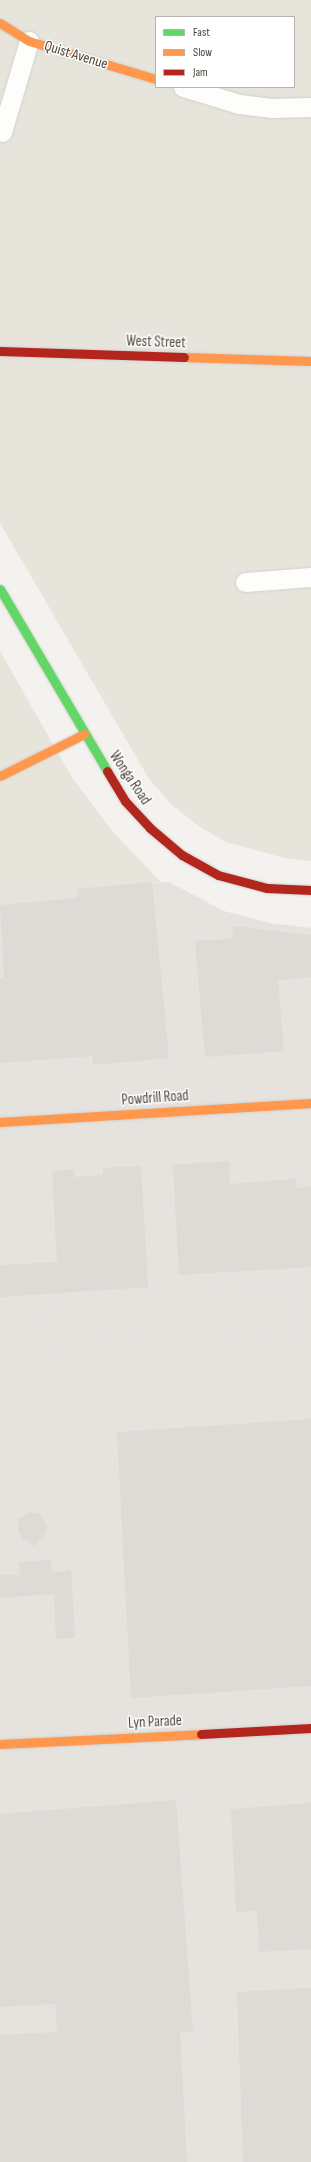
<!DOCTYPE html>
<html>
<head>
<meta charset="utf-8">
<style>
	body { margin:0 }
	#map { position:relative; width:311px; height:2162px; overflow:hidden; background:#f4f2ee; font-family:"Sofia Sans Condensed",sans-serif }
	div>[style] { position:absolute }
	[style*='--x'] { left:calc(var(--x)*1px); top:calc(var(--y)*1px); width:calc(var(--w)*1px); rotate:calc(var(--a)*1deg) }
	.residential>* { inset:0; background:#e7e4dc }
	.industrial>* { inset:0; background:#e6e2de }
	.parking>* { inset:0; background:#e6e3df }
	.building>* { inset:0; background:#dedbd6 }
	.roads { filter:drop-shadow(0 0 1px #d2d0cb) drop-shadow(0 0 1px #d2d0cb) }
	.street>* { height:19px; margin:-9.5px; padding:0 9.5px; transform-origin:9.5px; border-radius:9.5px; background:#fdfdfc }
	.fast>* { height:9px; margin:-4.5px; padding:0 4.5px; transform-origin:4.5px; border-radius:4.5px; background:#63d668 }
	.slow>* { height:9px; margin:-4.5px; padding:0 4.5px; transform-origin:4.5px; border-radius:4.5px; background:#ff974d }
	.jam>* { height:9px; margin:-4.5px; padding:0 4.5px; transform-origin:4.5px; border-radius:4.5px; background:#b3261e }
	span { translate:-50% -50%; white-space:nowrap; text-align:center; line-height:1.15; -webkit-text-stroke:3px #fff; paint-order:stroke }
	.street-label { font-size:15px; color:#4b4439 }
	.legend { position:absolute; left:155px; top:16px; width:140px; height:72px; box-sizing:border-box; background:#fff; border:1px solid #b7b4b0; margin:0; padding:5px 7px; list-style:none; font-size:12px; color:#4b4439 }
	.legend li { display:flex; align-items:center; gap:8px; height:20px }
	.legend b { width:20px; border:1px solid #b7b4b0 }
</style>
</head>
<body>
<div id="map">
	<div class="residential">
		<div style="clip-path:polygon(evenodd,0 0,311px 0,311px 861px,284px 858px,226px 842px,200px 827px,172px 805px,149px 779px,0 523px,0 0,156px 17px,294px 17px,294px 87px,156px 87px,156px 17px)"></div>
		<div style="clip-path:polygon(0 651px,71px 776px,114px 833px,161px 882px,0 896px)"></div>
	</div>
	<div class="industrial">
		<div style="clip-path:polygon(169px 882px,224px 911px,270px 923px,311px 928px,311px 2162px,0 2162px,0 893px)"></div>
	</div>
	<div class="parking">
		<div style="clip-path:polygon(253px 1284px,265px 1288px,296px 1286px,290px 1331px,44px 1346px,41px 1298px)"></div>
	</div>
	<div class="building">
		<div style="clip-path:polygon(152px 882px,169px 1058px,93px 1065px,92px 1056px,0 1063px,0 978px,4px 977px,0 905px,78px 898px,77px 889px)"></div>
		<div style="clip-path:polygon(233px 926px,311px 935px,311px 977px,278px 980px,284px 1051px,205px 1057px,195px 941px,232px 939px)"></div>
		<div style="clip-path:polygon(229px 1161px,230px 1184px,296px 1179px,297px 1188px,311px 1187px,311px 1267px,179px 1275px,173px 1165px)"></div>
		<div style="clip-path:polygon(141px 1166px,148px 1287px,0 1297px,0 1265px,57px 1262px,52px 1172px,74px 1169px,75px 1177px,103px 1175px,103px 1168px)"></div>
		<div style="clip-path:polygon(311px 1419px,311px 1686px,131px 1698px,117px 1432px)"></div>
		<div style="clip-path:polygon(31px 1512px,40px 1514px,47px 1527px,44px 1536px,34px 1546px,22px 1538px,18px 1530px,18px 1519px)"></div>
		<div style="clip-path:polygon(51px 1560px,52px 1572px,71px 1571px,75px 1638px,56px 1639px,54px 1594px,0 1598px,0 1575px,20px 1575px,19px 1562px)"></div>
		<div style="clip-path:polygon(176px 1800px,193px 2032px,180px 2033px,187px 2162px,0 2162px,0 2035px,57px 2032px,55px 2004px,0 2007px,0 1814px)"></div>
		<div style="clip-path:polygon(311px 1803px,311px 1949px,259px 1952px,257px 1911px,236px 1912px,231px 1809px)"></div>
		<div style="clip-path:polygon(311px 1988px,311px 2162px,243px 2162px,237px 1992px)"></div>
	</div>
	<div class="roads">
		<div class="street">
			<div style="--x:183;--y:87;--w:59;--a:16.9"></div>
			<div style="--x:239;--y:104;--w:32;--a:7"></div>
			<div style="--x:271;--y:108;--w:40;--a:-1.4"></div>
			<div style="--x:2;--y:132;--w:95;--a:-73.5"></div>
			<div style="--x:245;--y:582;--w:66;--a:-4.3"></div>
		</div>
		<div class="fast">
			<div style="--x:0;--y:589;--w:211;--a:59.5"></div>
		</div>
		<div class="slow">
			<div style="--x:0;--y:23;--w:34;--a:32"></div>
			<div style="--x:29;--y:41;--w:133;--a:16.7"></div>
			<div style="--x:184;--y:357;--w:127;--a:1.8"></div>
			<div style="--x:0;--y:776;--w:94;--a:-26.6"></div>
			<div style="--x:0;--y:1122;--w:312;--a:-3.5"></div>
			<div style="--x:0;--y:1744;--w:201;--a:-2.8"></div>
		</div>
		<div class="jam">
			<div style="--x:0;--y:351;--w:184;--a:1.9"></div>
			<div style="--x:107;--y:771;--w:35;--a:59"></div>
			<div style="--x:125;--y:801;--w:37;--a:47"></div>
			<div style="--x:150;--y:828;--w:42;--a:40.2"></div>
			<div style="--x:182;--y:855;--w:41;--a:29.1"></div>
			<div style="--x:218;--y:875;--w:51;--a:14.9"></div>
			<div style="--x:267;--y:888;--w:44;--a:2.6"></div>
			<div style="--x:201;--y:1734;--w:110;--a:-3.1"></div>
		</div>
	</div>
	<div class="street-label">
		<span style="left:76px;top:55px;rotate:17deg">Quist Avenue</span>
		<span style="left:156px;top:342px;rotate:2deg">West Street</span>
		<span style="left:130px;top:778px;rotate:56deg">Wonga Road</span>
		<span style="left:155px;top:1098px;rotate:-4deg">Powdrill Road</span>
		<span style="left:155px;top:1722px;rotate:-3deg">Lyn Parade</span>
	</div>
	<ul class="legend">
	<li><b style="height:5px;background:#63d668"></b>Fast</li>
	<li><b style="height:5px;background:#ff974d"></b>Slow</li>
	<li><b style="height:5px;background:#b3261e"></b>Jam</li>
	</ul>
</div>
</body>
</html>
